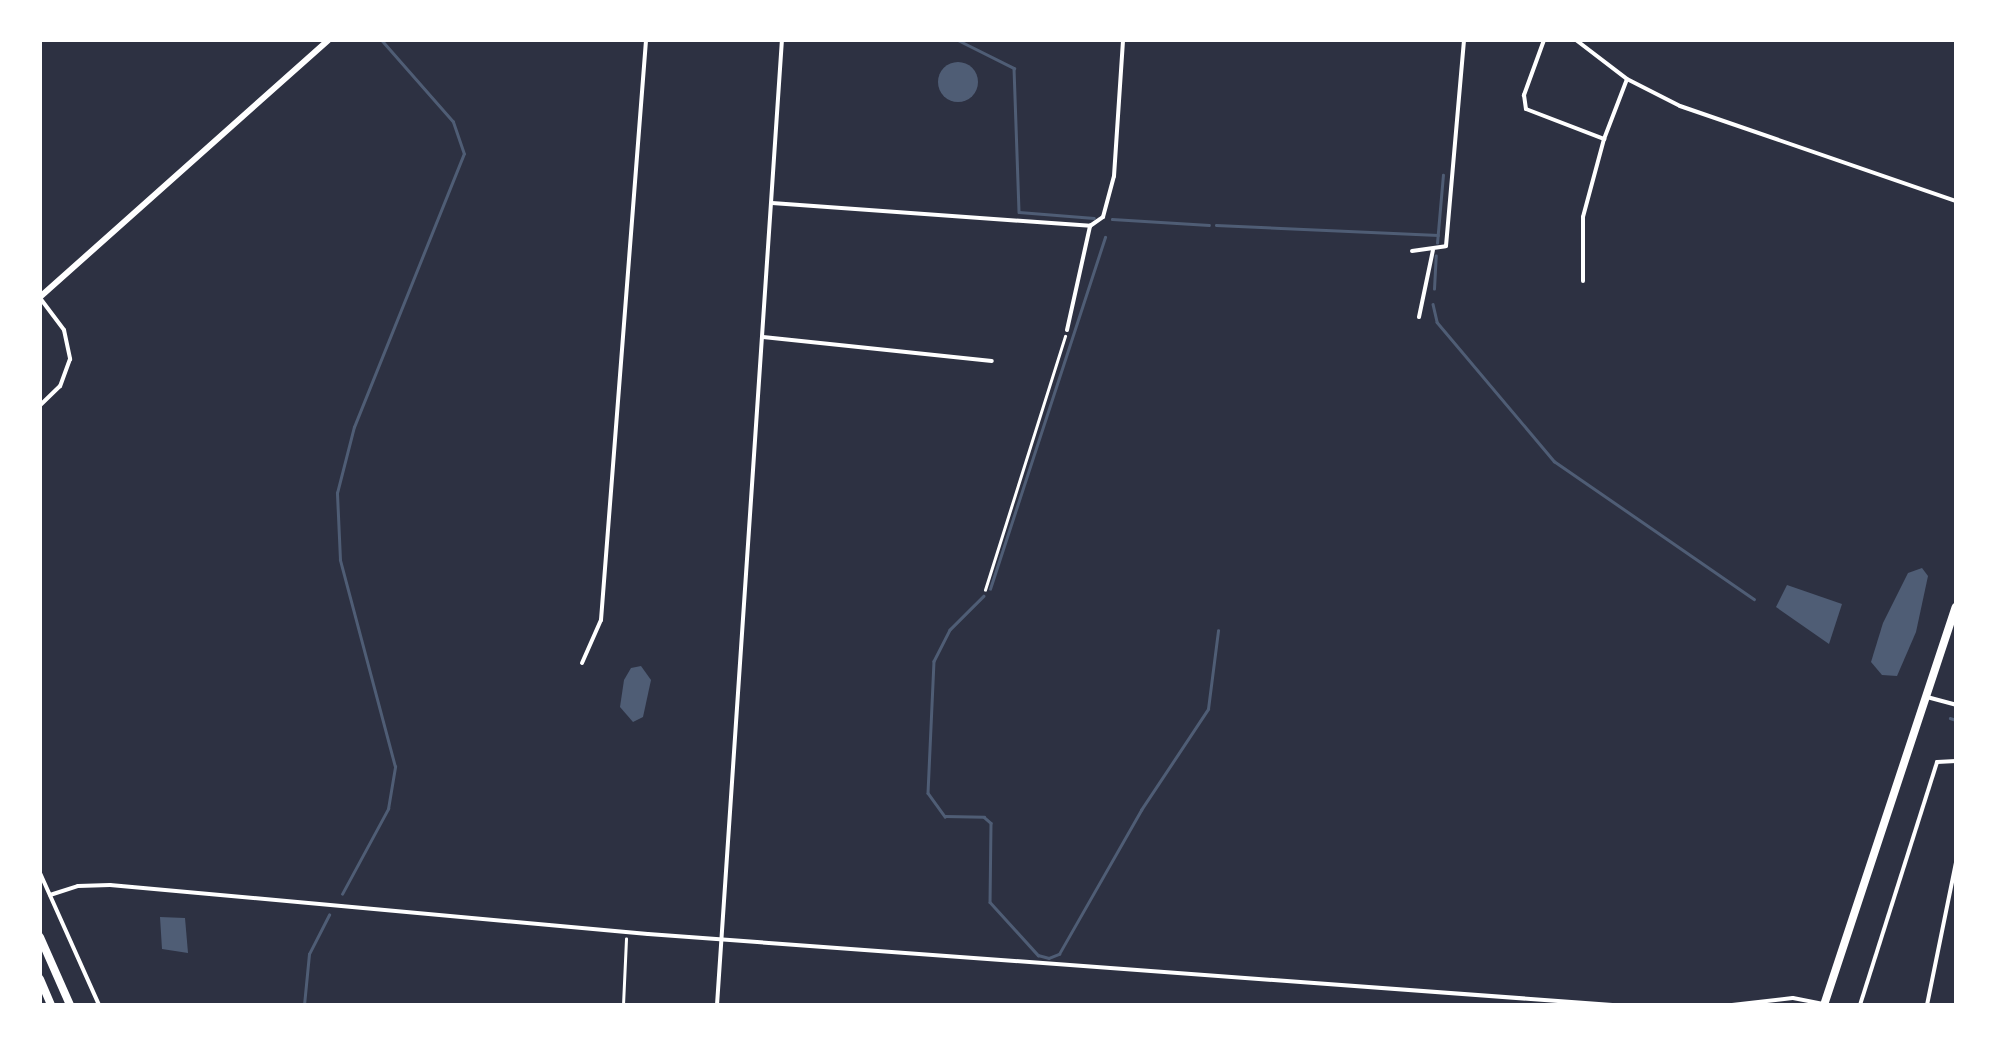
<!DOCTYPE html>
<html>
<head>
<meta charset="utf-8">
<style>
	body { margin:0 }
	#map { position:relative; width:1996px; height:1045px; overflow:hidden; background:#2d3142; font-family:Figtree,sans-serif }
	div>[style] { position:absolute }
	[style*='--x'] { left:calc(var(--x)*1px); top:calc(var(--y)*1px); width:calc(var(--w)*1px); rotate:calc(var(--a)*1deg) }
	.water>* { inset:0; background:#4f5d75 }
	.round { border-radius:50% }
	.stream>* { height:2.5px; margin:-1.25px; padding:0 1.25px; transform-origin:1.25px; border-radius:1.25px; background:#4f5d75 }
	.path>* { height:2.5px; margin:-1.25px; padding:0 1.25px; transform-origin:1.25px; border-radius:1.25px; background:#fff }
	.minor>* { height:4px; margin:-2px; padding:0 2px; transform-origin:2px; border-radius:2px; background:#fff }
	.secondary>* { height:6px; margin:-3px; padding:0 3px; transform-origin:3px; border-radius:3px; background:#fff }
	.trunk>* { height:8px; margin:-4px; padding:0 4px; transform-origin:4px; border-radius:4px; background:#fff }
	.motorway>* { height:8px; margin:-4px; padding:0 4px; transform-origin:4px; border-radius:4px; background:#fff }
	span { translate:-50% -50%; white-space:nowrap; text-align:center; line-height:1.15; -webkit-text-stroke:8px #fff; paint-order:stroke }
	.frame { position:absolute; inset:0; border:42px solid #fff; pointer-events:none }
</style>
</head>
<body>
<div id="map">
	<div class="water">
		<div class="round" style="left:938px;top:62px;width:40px;height:40px"></div>
		<div style="clip-path:polygon(1922px 568px,1928px 576px,1916px 632px,1897px 676px,1882px 675px,1871px 662px,1883px 623px,1908px 573px)"></div>
		<div style="clip-path:polygon(1787px 585px,1842px 604px,1829px 644px,1776px 607px)"></div>
		<div style="clip-path:polygon(641px 666px,651px 680px,643px 717px,633px 722px,620px 707px,624px 680px,631px 668px)"></div>
		<div style="clip-path:polygon(160px 917px,185px 918px,188px 953px,162px 949px)"></div>
	</div>
	<div class="stream">
		<div style="--x:958;--y:40;--w:63;--a:26.6"></div>
		<div style="--x:1014;--y:68;--w:144;--a:88"></div>
		<div style="--x:1019;--y:212;--w:75;--a:4.6"></div>
		<div style="--x:1112;--y:219;--w:97;--a:3.5"></div>
		<div style="--x:1216;--y:225;--w:222;--a:2.6"></div>
		<div style="--x:1437;--y:243;--w:68;--a:-85"></div>
		<div style="--x:1434;--y:289;--w:33;--a:-87"></div>
		<div style="--x:1433;--y:304;--w:18;--a:77"></div>
		<div style="--x:1437;--y:322;--w:182;--a:49.9"></div>
		<div style="--x:1554;--y:461;--w:243;--a:34.6"></div>
		<div style="--x:990;--y:589;--w:370;--a:-71.9"></div>
		<div style="--x:984;--y:596;--w:48;--a:135"></div>
		<div style="--x:950;--y:630;--w:35;--a:117"></div>
		<div style="--x:934;--y:661;--w:132;--a:92.6"></div>
		<div style="--x:928;--y:793;--w:29;--a:54"></div>
		<div style="--x:945;--y:816;--w:39;--a:1"></div>
		<div style="--x:984;--y:817;--w:9;--a:41"></div>
		<div style="--x:991;--y:823;--w:79;--a:90.7"></div>
		<div style="--x:990;--y:902;--w:72;--a:47.8"></div>
		<div style="--x:1038;--y:955;--w:11;--a:15"></div>
		<div style="--x:1049;--y:958;--w:11;--a:-22"></div>
		<div style="--x:1059;--y:954;--w:166;--a:-60.3"></div>
		<div style="--x:1141;--y:810;--w:121;--a:-56.4"></div>
		<div style="--x:1208;--y:709;--w:79;--a:-82.7"></div>
		<div style="--x:1950;--y:718;--w:6;--a:18"></div>
		<div style="--x:342;--y:894;--w:97;--a:-61.6"></div>
		<div style="--x:388;--y:809;--w:43;--a:-80.5"></div>
		<div style="--x:395;--y:767;--w:214;--a:-104.9"></div>
		<div style="--x:340;--y:560;--w:67;--a:-92.6"></div>
		<div style="--x:337;--y:493;--w:68;--a:-75.6"></div>
		<div style="--x:354;--y:427;--w:294;--a:-68.1"></div>
		<div style="--x:464;--y:154;--w:34;--a:-109"></div>
		<div style="--x:453;--y:122;--w:109;--a:-131.3"></div>
		<div style="--x:304;--y:1005;--w:51;--a:-84.4"></div>
		<div style="--x:309;--y:954;--w:44;--a:-62.9"></div>
	</div>
	<div class="path">
		<div style="--x:985;--y:590;--w:266;--a:-72.5"></div>
		<div style="--x:623;--y:1005;--w:66;--a:-87.4"></div>
	</div>
	<div class="minor">
		<div style="--x:1544;--y:40;--w:59;--a:110"></div>
		<div style="--x:1524;--y:95;--w:14;--a:82"></div>
		<div style="--x:1526;--y:109;--w:84;--a:21"></div>
		<div style="--x:1604;--y:139;--w:81;--a:105.1"></div>
		<div style="--x:1583;--y:217;--w:64;--a:90"></div>
		<div style="--x:1576;--y:40;--w:64;--a:37.4"></div>
		<div style="--x:1627;--y:79;--w:59;--a:27"></div>
		<div style="--x:1680;--y:106;--w:292;--a:19"></div>
		<div style="--x:1604;--y:139;--w:64;--a:-69"></div>
		<div style="--x:772;--y:203;--w:319;--a:4.1"></div>
		<div style="--x:1090;--y:226;--w:16;--a:-35"></div>
		<div style="--x:1103;--y:217;--w:42;--a:-75"></div>
		<div style="--x:1114;--y:176;--w:136;--a:-86.2"></div>
		<div style="--x:1412;--y:251;--w:34;--a:-8"></div>
		<div style="--x:1446;--y:246;--w:207;--a:-85"></div>
		<div style="--x:40;--y:298;--w:40;--a:53"></div>
		<div style="--x:64;--y:330;--w:30;--a:78"></div>
		<div style="--x:70;--y:359;--w:29;--a:110"></div>
		<div style="--x:60;--y:386;--w:28;--a:136"></div>
		<div style="--x:1419;--y:317;--w:68;--a:-78.2"></div>
		<div style="--x:1067;--y:330;--w:107;--a:-77.5"></div>
		<div style="--x:763;--y:337;--w:230;--a:6"></div>
		<div style="--x:582;--y:663;--w:47;--a:-66.2"></div>
		<div style="--x:601;--y:620;--w:582;--a:-85.56"></div>
		<div style="--x:1927;--y:697;--w:30;--a:15"></div>
		<div style="--x:40;--y:873;--w:145;--a:65.9"></div>
		<div style="--x:50;--y:895;--w:29;--a:-18"></div>
		<div style="--x:78;--y:886;--w:32;--a:-2"></div>
		<div style="--x:110;--y:885;--w:540;--a:5.2"></div>
		<div style="--x:648;--y:934;--w:967;--a:4.21"></div>
		<div style="--x:717;--y:1005;--w:967;--a:-86.15"></div>
		<div style="--x:1732;--y:1005;--w:61;--a:-6.5"></div>
		<div style="--x:1793;--y:998;--w:32;--a:11"></div>
		<div style="--x:1860;--y:1005;--w:255;--a:-72.4"></div>
		<div style="--x:1937;--y:762;--w:19;--a:-3"></div>
		<div style="--x:1927;--y:1005;--w:145;--a:-78.5"></div>
	</div>
	<div class="secondary">
		<div style="--x:40;--y:297;--w:386;--a:-41.7"></div>
	</div>
	<div class="trunk">
		<div style="--x:1824;--y:1005;--w:419;--a:-71.7"></div>
	</div>
	<div class="motorway">
		<div style="--x:40;--y:937;--w:74;--a:66.2"></div>
		<div style="--x:40;--y:979;--w:28;--a:67"></div>
	</div>
	<div class="frame"></div>
</div>
</body>
</html>
